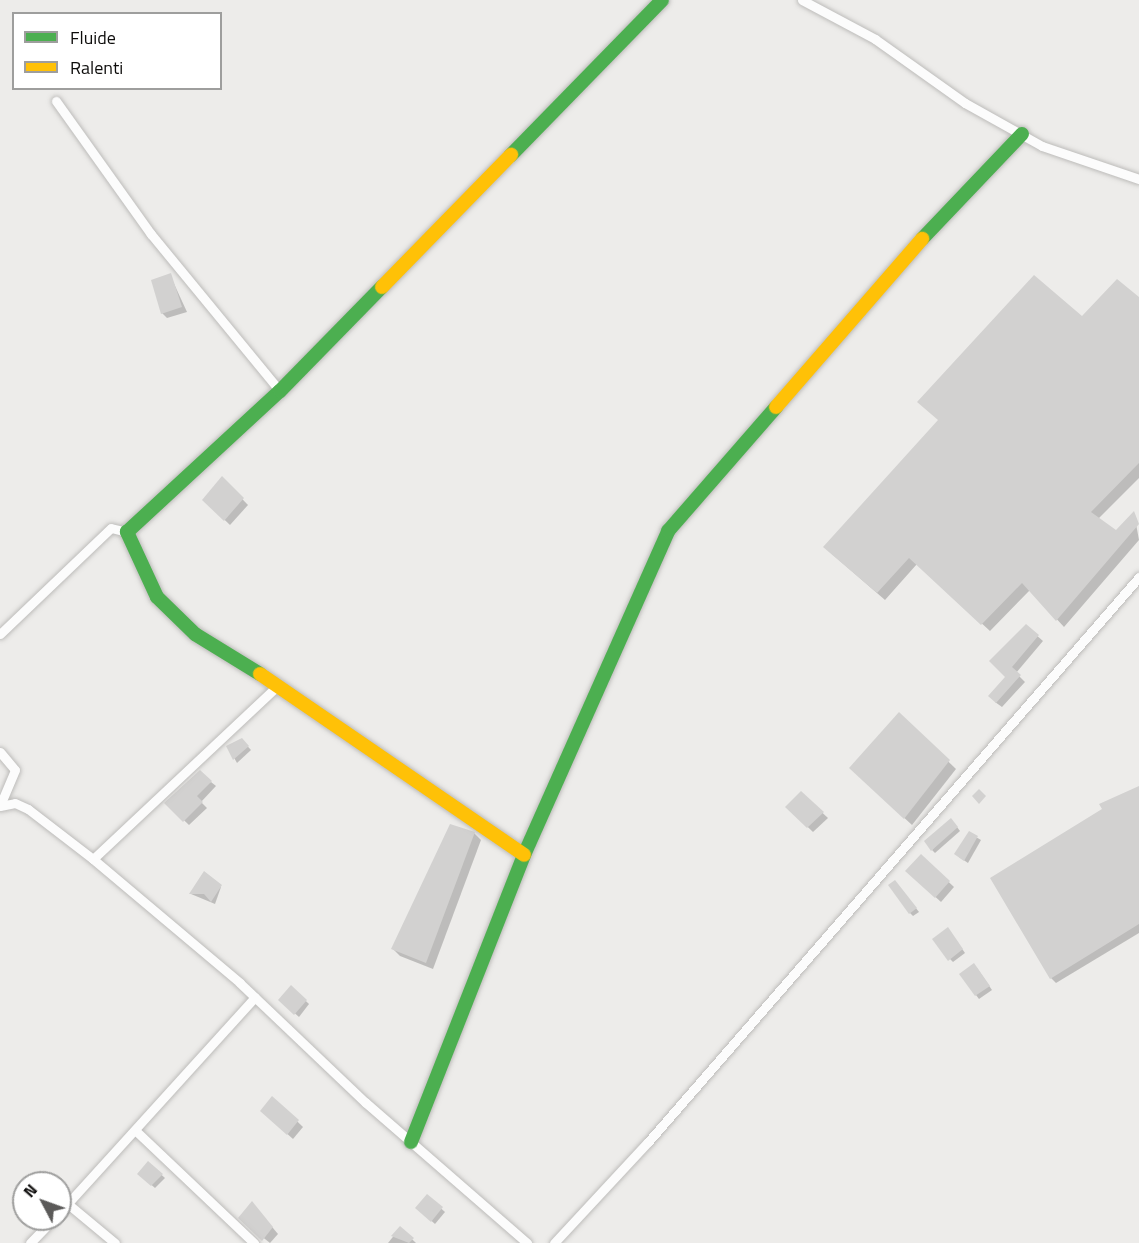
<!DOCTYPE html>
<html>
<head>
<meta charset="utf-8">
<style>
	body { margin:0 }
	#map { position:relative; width:1139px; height:1243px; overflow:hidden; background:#edecea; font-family:"Titillium Web",sans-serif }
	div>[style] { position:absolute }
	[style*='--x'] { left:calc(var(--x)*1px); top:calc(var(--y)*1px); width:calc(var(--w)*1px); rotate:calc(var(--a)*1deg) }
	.shadow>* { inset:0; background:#0003 }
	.building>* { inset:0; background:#d2d1d0 }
	.roads { filter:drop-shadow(0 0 2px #bdbcba) drop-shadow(0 0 2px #bdbcba) }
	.street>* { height:9px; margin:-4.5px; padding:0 4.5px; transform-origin:4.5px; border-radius:4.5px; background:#fcfcfc }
	.fast>* { height:14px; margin:-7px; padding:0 7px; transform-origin:7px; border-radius:7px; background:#4caf50 }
	.slow>* { height:14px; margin:-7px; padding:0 7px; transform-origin:7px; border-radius:7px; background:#ffc107 }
	span { translate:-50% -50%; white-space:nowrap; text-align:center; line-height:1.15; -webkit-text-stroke:4.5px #fff; paint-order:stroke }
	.legend { position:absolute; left:12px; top:12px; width:210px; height:78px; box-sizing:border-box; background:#fff; border:2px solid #9e9e9d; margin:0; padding:8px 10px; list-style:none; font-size:18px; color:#0d0c0b }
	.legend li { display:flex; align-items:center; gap:12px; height:30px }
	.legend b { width:30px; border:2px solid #9e9e9d }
	.north { position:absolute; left:12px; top:1171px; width:60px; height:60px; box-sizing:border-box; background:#fff; border:2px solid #9e9e9d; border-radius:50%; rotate:311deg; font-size:16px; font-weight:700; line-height:24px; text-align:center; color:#0d0c0b }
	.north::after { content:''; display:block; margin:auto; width:21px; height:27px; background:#5b5a59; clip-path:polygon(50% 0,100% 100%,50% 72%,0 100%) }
</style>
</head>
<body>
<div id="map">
	<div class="shadow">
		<div style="clip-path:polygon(170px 275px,187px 312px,167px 318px,162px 313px)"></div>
		<div style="clip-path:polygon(1139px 299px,1139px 478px,1098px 519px,1116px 532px,1134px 513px,1139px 540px,1064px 627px,1030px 590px,990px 631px,917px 564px,885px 600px,832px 554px,1082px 318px)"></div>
		<div style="clip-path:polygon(222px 478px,248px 505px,230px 525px,204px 500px)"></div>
		<div style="clip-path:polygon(1026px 626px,1043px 641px,1016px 673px,1025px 682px,1002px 707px,995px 702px)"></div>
		<div style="clip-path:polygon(899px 714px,956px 769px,912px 825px,859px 776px)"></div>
		<div style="clip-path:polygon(241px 739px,251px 750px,237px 763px,228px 747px)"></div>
		<div style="clip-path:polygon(211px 782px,216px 786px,201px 802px,207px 808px,189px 825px,166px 803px)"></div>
		<div style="clip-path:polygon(1139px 788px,1139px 933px,1056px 983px,1051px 978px)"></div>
		<div style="clip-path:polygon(801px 793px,828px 818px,813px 832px,787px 807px)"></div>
		<div style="clip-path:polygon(954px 823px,960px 831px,935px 853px,932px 850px)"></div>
		<div style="clip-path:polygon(474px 833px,481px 840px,433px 969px,400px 956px,393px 949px)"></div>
		<div style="clip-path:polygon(969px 833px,981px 840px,968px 863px,959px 857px)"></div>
		<div style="clip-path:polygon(921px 856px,954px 887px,941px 902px,907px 871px)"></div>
		<div style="clip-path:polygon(898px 885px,919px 912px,913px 916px,910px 913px)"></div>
		<div style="clip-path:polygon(221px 887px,215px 904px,191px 894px)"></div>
		<div style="clip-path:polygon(951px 933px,965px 953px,953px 962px,950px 959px)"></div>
		<div style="clip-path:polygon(977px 968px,992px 990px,979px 999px,976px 995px)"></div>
		<div style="clip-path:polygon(291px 987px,309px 1004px,299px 1017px,280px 1000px)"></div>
		<div style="clip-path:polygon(273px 1098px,303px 1127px,293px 1139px,267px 1116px)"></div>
		<div style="clip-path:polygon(148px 1163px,165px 1178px,155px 1188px,139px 1174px)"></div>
		<div style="clip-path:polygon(427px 1196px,445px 1212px,435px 1224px,417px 1208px)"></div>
		<div style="clip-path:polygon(252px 1203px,278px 1234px,270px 1243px,245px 1223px)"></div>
		<div style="clip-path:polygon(400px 1228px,416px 1243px,388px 1243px)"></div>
	</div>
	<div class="building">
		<div style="clip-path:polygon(171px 273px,182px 307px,161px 314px,151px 280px)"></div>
		<div style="clip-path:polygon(1034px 275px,1082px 316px,1117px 279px,1139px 297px,1139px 463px,1091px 512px,1116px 530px,1134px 511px,1139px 524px,1056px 621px,1022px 583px,981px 625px,909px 558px,877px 593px,823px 547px,938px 420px,917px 402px)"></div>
		<div style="clip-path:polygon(222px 476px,244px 498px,224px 521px,202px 500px)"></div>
		<div style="clip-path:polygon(1026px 624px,1039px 635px,1012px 667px,1021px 675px,996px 703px,988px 696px,1005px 677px,989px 661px)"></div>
		<div style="clip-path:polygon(899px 712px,950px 760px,904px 819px,849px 768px)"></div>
		<div style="clip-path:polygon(242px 738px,249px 746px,233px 760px,226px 746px)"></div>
		<div style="clip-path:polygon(200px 770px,212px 781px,197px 796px,203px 802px,183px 822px,164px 803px)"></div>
		<div style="clip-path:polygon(1139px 786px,1139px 924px,1050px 979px,990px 878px,1102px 809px,1099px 804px)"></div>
		<div style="clip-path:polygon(979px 789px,986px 796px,979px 804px,972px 796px)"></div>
		<div style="clip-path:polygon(801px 791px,824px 812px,807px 828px,785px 807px)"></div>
		<div style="clip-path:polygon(951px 818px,958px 827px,931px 851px,924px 841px)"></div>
		<div style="clip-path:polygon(450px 824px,475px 832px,426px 963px,391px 949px)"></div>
		<div style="clip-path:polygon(969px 831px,978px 836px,964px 861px,954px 854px)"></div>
		<div style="clip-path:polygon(921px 854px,950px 881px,935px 898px,905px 871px)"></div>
		<div style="clip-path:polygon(204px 871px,222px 885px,211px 902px,204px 894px,189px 894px)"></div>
		<div style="clip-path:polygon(895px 880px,917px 908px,909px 914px,888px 885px)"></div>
		<div style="clip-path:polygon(948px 927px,963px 949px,948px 961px,932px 939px)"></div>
		<div style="clip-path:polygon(974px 963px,990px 986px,975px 996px,959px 974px)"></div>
		<div style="clip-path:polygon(291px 985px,307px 1000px,294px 1015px,278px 1000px)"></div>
		<div style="clip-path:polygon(272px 1096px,299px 1120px,287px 1135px,260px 1111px)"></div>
		<div style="clip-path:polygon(148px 1161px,163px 1174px,151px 1186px,137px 1174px)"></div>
		<div style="clip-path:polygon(427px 1194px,443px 1207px,431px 1222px,415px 1208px)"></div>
		<div style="clip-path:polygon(252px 1201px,273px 1227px,262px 1241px,238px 1218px)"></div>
		<div style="clip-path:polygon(400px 1226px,414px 1238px,409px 1243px,391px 1236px)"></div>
	</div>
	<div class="roads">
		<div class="street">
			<div style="--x:802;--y:0;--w:83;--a:28.1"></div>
			<div style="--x:875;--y:39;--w:110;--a:35.4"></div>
			<div style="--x:965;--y:103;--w:88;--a:29.2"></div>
			<div style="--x:1042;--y:146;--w:102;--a:18.8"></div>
			<div style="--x:56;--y:101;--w:163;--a:54.5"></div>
			<div style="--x:151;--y:234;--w:203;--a:50.6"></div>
			<div style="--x:0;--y:634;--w:153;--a:-43.7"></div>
			<div style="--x:111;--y:528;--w:16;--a:14"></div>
			<div style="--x:0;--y:752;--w:23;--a:50"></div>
			<div style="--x:15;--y:770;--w:39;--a:113"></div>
			<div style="--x:0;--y:806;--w:15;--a:-11"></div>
			<div style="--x:15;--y:803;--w:14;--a:25"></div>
			<div style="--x:28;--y:809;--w:82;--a:37.6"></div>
			<div style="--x:93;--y:859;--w:192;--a:40.1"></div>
			<div style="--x:240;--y:983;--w:173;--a:43.6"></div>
			<div style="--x:365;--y:1102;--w:215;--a:41"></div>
			<div style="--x:93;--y:859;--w:254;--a:-43.2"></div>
			<div style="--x:136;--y:1131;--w:163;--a:43.5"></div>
			<div style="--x:68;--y:1204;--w:61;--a:39.7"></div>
			<div style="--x:60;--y:1212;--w:290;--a:-47.8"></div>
			<div style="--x:30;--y:1243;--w:33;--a:-46"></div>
			<div style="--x:554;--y:1243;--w:138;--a:-47.1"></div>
			<div style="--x:648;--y:1142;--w:749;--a:-49.01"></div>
		</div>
		<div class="fast">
			<div style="--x:511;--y:155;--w:216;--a:-45.7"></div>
			<div style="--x:922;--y:239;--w:145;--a:-46.4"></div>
			<div style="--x:260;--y:674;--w:76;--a:-148.4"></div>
			<div style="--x:195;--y:634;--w:53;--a:-135.8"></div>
			<div style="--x:157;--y:597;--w:72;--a:-114.8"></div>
			<div style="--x:127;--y:532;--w:208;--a:-42.7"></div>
			<div style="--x:280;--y:391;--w:146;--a:-45.6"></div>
			<div style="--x:411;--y:1142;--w:308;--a:-68.5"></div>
			<div style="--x:524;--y:855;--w:355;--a:-66"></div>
			<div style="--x:668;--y:531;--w:164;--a:-48.9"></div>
		</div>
		<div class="slow">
			<div style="--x:382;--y:287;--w:185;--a:-45.7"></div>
			<div style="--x:776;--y:407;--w:223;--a:-49"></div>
			<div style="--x:260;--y:674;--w:320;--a:34.4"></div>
		</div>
	</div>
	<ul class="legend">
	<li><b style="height:8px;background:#4caf50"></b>Fluide</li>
	<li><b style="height:8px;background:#ffc107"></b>Ralenti</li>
	</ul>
	<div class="north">N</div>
</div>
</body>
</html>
